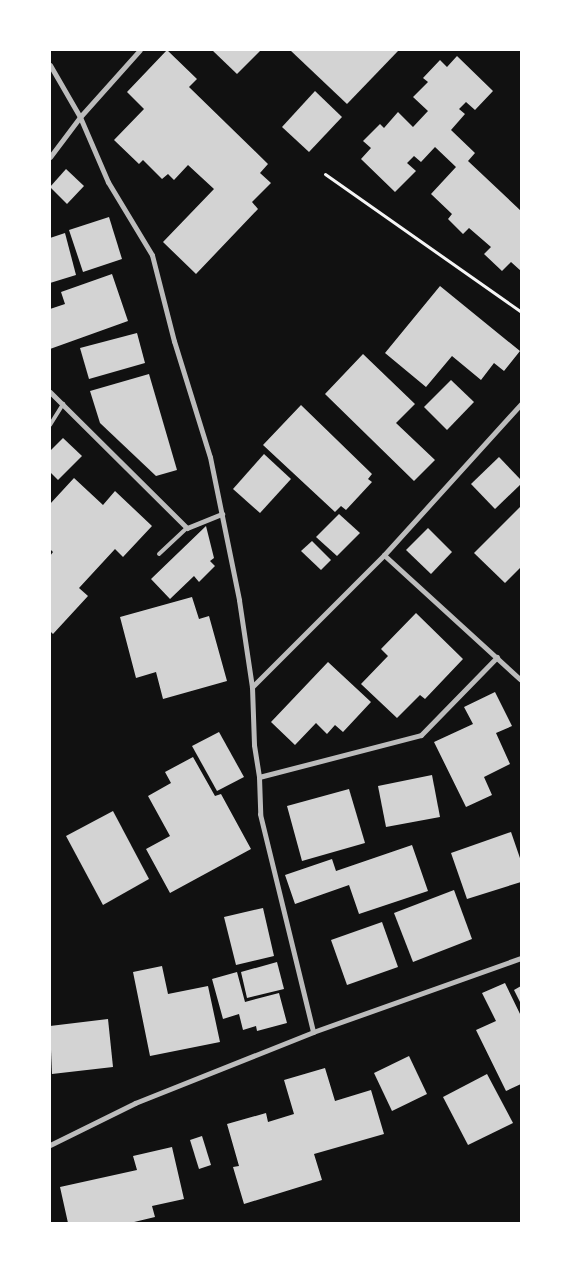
<!DOCTYPE html>
<html>
<head>
<meta charset="utf-8">
<style>
	body { margin:0 }
	#map { position:relative; width:571px; height:1273px; overflow:hidden; background:#111; font-family:"Titillium Web",sans-serif }
	div>[style] { position:absolute }
	[style*='--x'] { left:calc(var(--x)*1px); top:calc(var(--y)*1px); width:calc(var(--w)*1px); rotate:calc(var(--a)*1deg) }
	.building>* { inset:0; background:#d3d3d3 }
	.path>* { height:3px; margin:-1.5px; padding:0 1.5px; transform-origin:1.5px; border-radius:1.5px; background:#f5f5f5 }
	.service>* { height:4px; margin:-2px; padding:0 2px; transform-origin:2px; border-radius:2px; background:#bcbcbc }
	.minor>* { height:5px; margin:-2.5px; padding:0 2.5px; transform-origin:2.5px; border-radius:2.5px; background:#bcbcbc }
	span { translate:-50% -50%; white-space:nowrap; text-align:center; line-height:1.15; -webkit-text-stroke:5px #fff; paint-order:stroke }
	.frame { position:absolute; inset:0; border:51px solid #fff; pointer-events:none }
</style>
</head>
<body>
<div id="map">
	<div class="building">
		<div style="clip-path:polygon(167px 50px,197px 79px,189px 87px,268px 164px,260px 173px,271px 183px,252px 202px,258px 209px,196px 274px,163px 242px,214px 189px,188px 165px,174px 180px,168px 174px,162px 179px,143px 160px,139px 164px,114px 140px,144px 109px,127px 92px)"></div>
		<div style="clip-path:polygon(212px 50px,261px 50px,237px 74px)"></div>
		<div style="clip-path:polygon(290px 50px,397px 50px,398px 51px,347px 104px)"></div>
		<div style="clip-path:polygon(457px 56px,493px 91px,475px 110px,466px 102px,459px 109px,465px 114px,451px 130px,475px 153px,468px 161px,521px 211px,521px 271px,511px 262px,502px 271px,484px 254px,491px 247px,469px 228px,463px 234px,448px 219px,452px 214px,431px 194px,456px 167px,435px 147px,421px 162px,414px 156px,407px 163px,416px 171px,395px 192px,361px 159px,371px 148px,363px 141px,380px 124px,384px 128px,398px 112px,413px 127px,428px 111px,413px 97px,428px 82px,423px 78px,440px 60px,447px 67px)"></div>
		<div style="clip-path:polygon(315px 91px,342px 117px,309px 152px,282px 127px)"></div>
		<div style="clip-path:polygon(66px 169px,84px 186px,67px 204px,50px 187px)"></div>
		<div style="clip-path:polygon(109px 217px,122px 259px,83px 272px,69px 230px)"></div>
		<div style="clip-path:polygon(65px 233px,76px 275px,50px 283px,50px 238px)"></div>
		<div style="clip-path:polygon(112px 274px,128px 321px,50px 349px,50px 309px,65px 304px,61px 292px)"></div>
		<div style="clip-path:polygon(440px 286px,520px 351px,504px 371px,494px 363px,481px 380px,452px 356px,426px 387px,385px 353px)"></div>
		<div style="clip-path:polygon(137px 333px,145px 363px,89px 379px,80px 348px)"></div>
		<div style="clip-path:polygon(363px 354px,415px 404px,396px 423px,435px 460px,414px 481px,325px 394px)"></div>
		<div style="clip-path:polygon(149px 374px,177px 470px,156px 476px,100px 423px,90px 391px)"></div>
		<div style="clip-path:polygon(451px 380px,474px 402px,447px 430px,424px 407px)"></div>
		<div style="clip-path:polygon(301px 405px,372px 474px,368px 479px,372px 482px,346px 510px,341px 506px,335px 512px,263px 445px)"></div>
		<div style="clip-path:polygon(63px 438px,82px 456px,58px 480px,50px 472px,50px 451px)"></div>
		<div style="clip-path:polygon(264px 454px,291px 479px,260px 513px,233px 489px)"></div>
		<div style="clip-path:polygon(499px 457px,521px 480px,521px 484px,495px 509px,471px 484px)"></div>
		<div style="clip-path:polygon(74px 478px,103px 505px,115px 491px,152px 526px,123px 557px,115px 549px,79px 588px,88px 596px,53px 634px,50px 631px,50px 556px,53px 552px,50px 549px,50px 504px)"></div>
		<div style="clip-path:polygon(521px 506px,521px 567px,505px 583px,474px 553px)"></div>
		<div style="clip-path:polygon(339px 514px,360px 533px,337px 556px,316px 537px)"></div>
		<div style="clip-path:polygon(206px 526px,214px 558px,210px 561px,215px 566px,199px 582px,194px 576px,170px 599px,151px 579px)"></div>
		<div style="clip-path:polygon(428px 528px,452px 552px,431px 574px,406px 550px)"></div>
		<div style="clip-path:polygon(312px 541px,331px 560px,321px 570px,301px 551px)"></div>
		<div style="clip-path:polygon(192px 597px,199px 619px,209px 616px,227px 681px,163px 699px,156px 672px,136px 678px,120px 617px)"></div>
		<div style="clip-path:polygon(416px 613px,463px 659px,425px 699px,420px 695px,397px 718px,361px 684px,388px 656px,381px 649px)"></div>
		<div style="clip-path:polygon(328px 662px,371px 702px,343px 732px,335px 725px,327px 734px,316px 723px,295px 745px,271px 722px)"></div>
		<div style="clip-path:polygon(495px 692px,512px 726px,496px 733px,510px 764px,484px 777px,492px 795px,466px 807px,434px 742px,473px 724px,464px 707px)"></div>
		<div style="clip-path:polygon(219px 732px,244px 777px,217px 791px,192px 746px)"></div>
		<div style="clip-path:polygon(193px 757px,215px 796px,221px 794px,251px 849px,170px 893px,146px 849px,170px 836px,148px 796px,171px 783px,165px 772px)"></div>
		<div style="clip-path:polygon(432px 775px,440px 817px,386px 827px,378px 786px)"></div>
		<div style="clip-path:polygon(349px 789px,365px 843px,302px 861px,287px 806px)"></div>
		<div style="clip-path:polygon(113px 811px,149px 879px,103px 905px,66px 836px)"></div>
		<div style="clip-path:polygon(511px 832px,521px 861px,521px 882px,467px 899px,451px 853px)"></div>
		<div style="clip-path:polygon(412px 845px,428px 891px,359px 914px,349px 885px,295px 904px,285px 875px,332px 859px,336px 871px)"></div>
		<div style="clip-path:polygon(454px 890px,472px 939px,413px 962px,394px 913px)"></div>
		<div style="clip-path:polygon(263px 908px,274px 956px,236px 965px,224px 917px)"></div>
		<div style="clip-path:polygon(382px 922px,398px 967px,347px 985px,331px 940px)"></div>
		<div style="clip-path:polygon(277px 962px,284px 989px,247px 998px,241px 972px)"></div>
		<div style="clip-path:polygon(162px 966px,168px 994px,208px 986px,220px 1042px,150px 1056px,133px 972px)"></div>
		<div style="clip-path:polygon(237px 972px,245px 1002px,279px 993px,287px 1023px,257px 1031px,256px 1026px,243px 1030px,239px 1014px,223px 1019px,212px 979px)"></div>
		<div style="clip-path:polygon(505px 983px,521px 1016px,521px 1084px,506px 1091px,476px 1030px,496px 1021px,482px 993px)"></div>
		<div style="clip-path:polygon(521px 986px,521px 1004px,514px 990px)"></div>
		<div style="clip-path:polygon(108px 1019px,113px 1067px,52px 1074px,50px 1026px)"></div>
		<div style="clip-path:polygon(409px 1056px,427px 1094px,392px 1111px,374px 1073px)"></div>
		<div style="clip-path:polygon(325px 1068px,335px 1101px,371px 1090px,384px 1134px,314px 1154px,322px 1180px,244px 1204px,233px 1167px,239px 1166px,227px 1124px,266px 1113px,268px 1122px,294px 1114px,284px 1080px)"></div>
		<div style="clip-path:polygon(487px 1074px,513px 1123px,468px 1145px,443px 1097px)"></div>
		<div style="clip-path:polygon(202px 1136px,211px 1165px,199px 1169px,190px 1140px)"></div>
		<div style="clip-path:polygon(172px 1147px,184px 1199px,152px 1206px,155px 1217px,130px 1223px,68px 1223px,60px 1187px,137px 1170px,133px 1156px)"></div>
	</div>
	<div class="path">
		<div style="--x:325;--y:174;--w:240;--a:35.1"></div>
	</div>
	<div class="service">
		<div style="--x:50;--y:425;--w:25;--a:-58"></div>
		<div style="--x:159;--y:554;--w:38;--a:-43"></div>
	</div>
	<div class="minor">
		<div style="--x:50;--y:65;--w:60;--a:60"></div>
		<div style="--x:80;--y:117;--w:71;--a:66.7"></div>
		<div style="--x:108;--y:182;--w:85;--a:58.9"></div>
		<div style="--x:152;--y:255;--w:89;--a:75.7"></div>
		<div style="--x:174;--y:341;--w:121;--a:72.8"></div>
		<div style="--x:210;--y:457;--w:146;--a:78.5"></div>
		<div style="--x:239;--y:600;--w:88;--a:81.5"></div>
		<div style="--x:252;--y:687;--w:58;--a:88"></div>
		<div style="--x:254;--y:745;--w:32;--a:81"></div>
		<div style="--x:259;--y:777;--w:37;--a:88"></div>
		<div style="--x:260;--y:814;--w:224;--a:76.3"></div>
		<div style="--x:50;--y:157;--w:50;--a:-53.1"></div>
		<div style="--x:80;--y:117;--w:90;--a:-48.2"></div>
		<div style="--x:50;--y:392;--w:193;--a:44.8"></div>
		<div style="--x:187;--y:528;--w:38;--a:-22"></div>
		<div style="--x:384;--y:555;--w:185;--a:42.4"></div>
		<div style="--x:252;--y:687;--w:187;--a:-45"></div>
		<div style="--x:384;--y:555;--w:204;--a:-47.8"></div>
		<div style="--x:259;--y:777;--w:167;--a:-14.5"></div>
		<div style="--x:421;--y:735;--w:109;--a:-45.7"></div>
		<div style="--x:50;--y:1145;--w:95;--a:-26.3"></div>
		<div style="--x:135;--y:1103;--w:192;--a:-21.7"></div>
		<div style="--x:313;--y:1032;--w:221;--a:-19.6"></div>
	</div>
	<div class="frame"></div>
</div>
</body>
</html>
